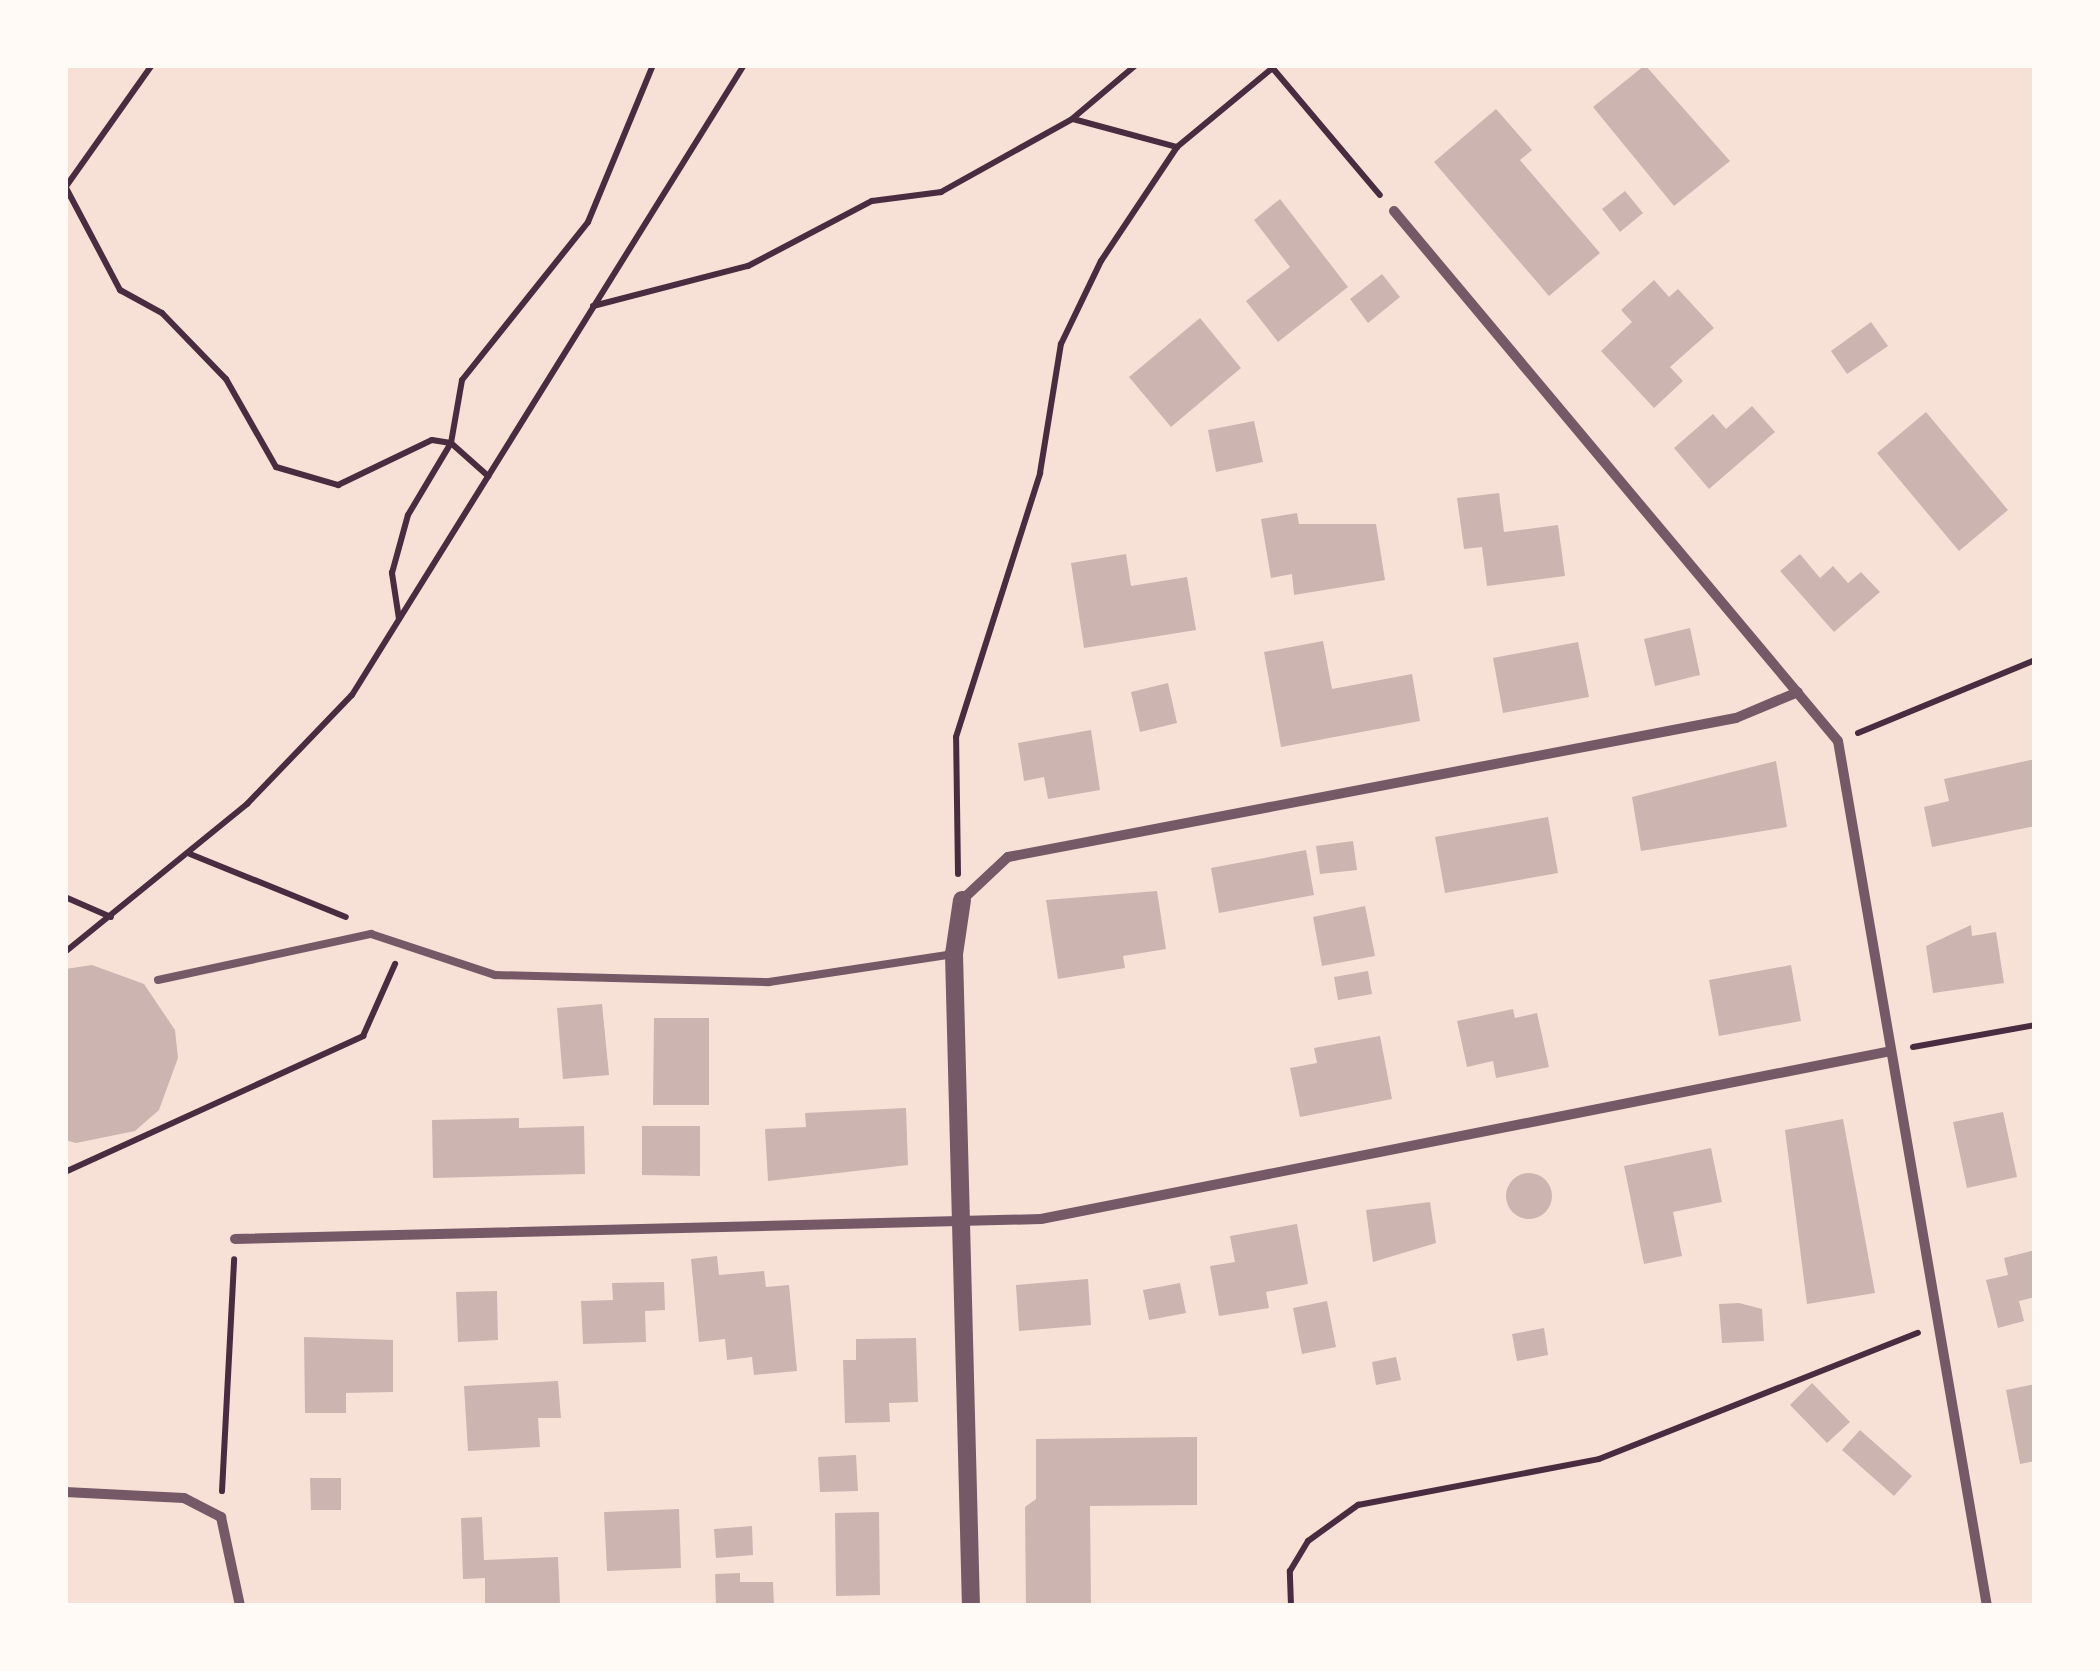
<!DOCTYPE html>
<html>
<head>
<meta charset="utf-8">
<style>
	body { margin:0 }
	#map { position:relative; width:2100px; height:1671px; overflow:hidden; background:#f7e1d7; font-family:Figtree,sans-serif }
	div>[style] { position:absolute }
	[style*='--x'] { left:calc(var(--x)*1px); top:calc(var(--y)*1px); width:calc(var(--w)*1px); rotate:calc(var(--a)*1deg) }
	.building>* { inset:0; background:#ccb4b1 }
	.round { border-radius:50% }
	.path>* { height:6px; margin:-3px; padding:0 3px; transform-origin:3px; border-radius:3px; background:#4a2c40 }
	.service>* { height:8px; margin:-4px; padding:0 4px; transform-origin:4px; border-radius:4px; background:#755966 }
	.minor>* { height:10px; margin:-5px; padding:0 5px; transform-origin:5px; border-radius:5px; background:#755966 }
	.tertiary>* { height:18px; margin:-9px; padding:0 9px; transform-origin:9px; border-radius:9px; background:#755966 }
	span { translate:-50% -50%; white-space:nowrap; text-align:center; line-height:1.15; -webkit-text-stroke:9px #fffaf5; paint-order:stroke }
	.frame { position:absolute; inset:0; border:68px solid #fffaf5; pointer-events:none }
</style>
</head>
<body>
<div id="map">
	<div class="building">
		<div style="clip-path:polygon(1645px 65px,1730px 161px,1674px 206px,1593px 107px)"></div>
		<div style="clip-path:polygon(1496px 109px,1532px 150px,1520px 160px,1600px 253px,1549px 296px,1434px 162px)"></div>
		<div style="clip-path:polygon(1625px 191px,1643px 213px,1620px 232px,1602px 209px)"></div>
		<div style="clip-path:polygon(1280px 199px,1348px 287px,1278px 342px,1246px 301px,1290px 267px,1254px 220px)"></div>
		<div style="clip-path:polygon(1382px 274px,1400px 297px,1368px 323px,1350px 299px)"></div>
		<div style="clip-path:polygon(1654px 280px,1669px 297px,1678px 289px,1714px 328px,1670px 367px,1683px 381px,1654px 408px,1601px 351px,1632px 322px,1621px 310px)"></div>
		<div style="clip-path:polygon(1200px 318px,1241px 368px,1171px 427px,1129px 377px)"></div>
		<div style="clip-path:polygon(1871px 322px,1888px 346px,1847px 374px,1831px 351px)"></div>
		<div style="clip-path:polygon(1752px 406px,1775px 432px,1709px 489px,1674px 448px,1713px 414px,1726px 429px)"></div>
		<div style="clip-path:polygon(1926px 412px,2008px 510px,1959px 551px,1877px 453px)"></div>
		<div style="clip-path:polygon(1254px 421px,1263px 462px,1216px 472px,1208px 430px)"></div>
		<div style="clip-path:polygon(1499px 493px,1504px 532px,1558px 525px,1565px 576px,1487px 586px,1482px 547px,1464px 549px,1457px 498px)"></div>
		<div style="clip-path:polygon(1297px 513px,1299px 524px,1376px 524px,1385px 580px,1294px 595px,1292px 574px,1271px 578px,1261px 519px)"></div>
		<div style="clip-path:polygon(1126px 554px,1131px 586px,1187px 577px,1196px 630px,1084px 648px,1071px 563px)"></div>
		<div style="clip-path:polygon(1800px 554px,1820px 578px,1833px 566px,1848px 583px,1861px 572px,1880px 592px,1834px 632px,1780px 571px)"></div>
		<div style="clip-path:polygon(1690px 628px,1700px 675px,1655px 686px,1644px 639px)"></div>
		<div style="clip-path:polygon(1323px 641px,1332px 689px,1412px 674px,1420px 721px,1281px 747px,1264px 652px)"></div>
		<div style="clip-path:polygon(1578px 642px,1589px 697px,1503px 713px,1493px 658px)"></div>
		<div style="clip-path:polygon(1168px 683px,1177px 723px,1140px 732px,1131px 692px)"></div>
		<div style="clip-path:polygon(1091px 730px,1100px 790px,1048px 799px,1044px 777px,1024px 781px,1018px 743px)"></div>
		<div style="clip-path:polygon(2035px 759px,2035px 826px,1932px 847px,1924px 807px,1949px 801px,1944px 779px)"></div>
		<div style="clip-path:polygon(1776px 761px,1787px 827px,1641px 851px,1632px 797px)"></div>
		<div style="clip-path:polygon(1548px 817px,1558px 873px,1445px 893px,1435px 837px)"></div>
		<div style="clip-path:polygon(1353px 841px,1357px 870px,1320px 874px,1316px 846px)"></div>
		<div style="clip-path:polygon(1306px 850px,1314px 895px,1219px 913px,1211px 868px)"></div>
		<div style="clip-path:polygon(1157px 891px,1166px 949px,1123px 956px,1125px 968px,1058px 979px,1046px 900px)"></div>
		<div style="clip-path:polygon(1365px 906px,1375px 956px,1322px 966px,1313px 917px)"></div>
		<div style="clip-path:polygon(1971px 925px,1972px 936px,1996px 932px,2004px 983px,1933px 993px,1926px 946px)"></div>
		<div style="clip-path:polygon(92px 965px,144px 984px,175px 1030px,178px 1058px,159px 1110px,135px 1131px,76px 1143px,65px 1140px,65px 969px)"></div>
		<div style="clip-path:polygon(1791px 965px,1801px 1021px,1719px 1036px,1709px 980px)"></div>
		<div style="clip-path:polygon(1368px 971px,1372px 994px,1338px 1000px,1334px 977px)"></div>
		<div style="clip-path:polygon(602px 1004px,609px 1075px,563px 1079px,557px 1008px)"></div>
		<div style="clip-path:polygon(1513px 1009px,1515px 1018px,1537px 1013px,1549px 1067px,1496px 1078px,1493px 1061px,1467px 1067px,1457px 1021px)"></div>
		<div style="clip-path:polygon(654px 1018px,709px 1018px,709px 1105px,653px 1105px)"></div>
		<div style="clip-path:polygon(1380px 1036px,1392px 1099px,1300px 1117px,1290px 1068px,1317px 1063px,1314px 1048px)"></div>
		<div style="clip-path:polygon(906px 1108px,908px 1165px,768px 1181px,765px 1129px,806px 1127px,805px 1113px)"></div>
		<div style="clip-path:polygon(2003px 1112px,2017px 1177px,1967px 1188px,1953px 1122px)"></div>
		<div style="clip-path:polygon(519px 1118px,519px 1128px,584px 1126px,585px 1174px,433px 1178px,432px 1120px)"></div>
		<div style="clip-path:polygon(1843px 1119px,1875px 1293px,1807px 1304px,1785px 1130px)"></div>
		<div style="clip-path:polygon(642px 1126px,700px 1126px,700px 1176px,642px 1175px)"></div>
		<div style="clip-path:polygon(1711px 1148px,1722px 1202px,1673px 1212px,1682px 1256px,1644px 1264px,1624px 1166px)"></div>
		<div class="round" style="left:1506px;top:1173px;width:46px;height:46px"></div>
		<div style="clip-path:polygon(1430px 1202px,1436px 1243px,1373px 1262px,1366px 1210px)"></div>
		<div style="clip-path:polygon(1297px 1224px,1308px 1284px,1266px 1292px,1269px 1308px,1219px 1316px,1210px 1266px,1235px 1262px,1230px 1236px)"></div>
		<div style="clip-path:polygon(2035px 1250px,2035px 1297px,2019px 1301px,2024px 1321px,1998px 1328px,1986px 1280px,2008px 1275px,2004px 1258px)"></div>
		<div style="clip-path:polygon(717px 1256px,719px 1275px,764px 1271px,766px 1287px,789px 1285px,797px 1371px,754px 1375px,752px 1357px,727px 1360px,725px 1339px,699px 1342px,691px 1259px)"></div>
		<div style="clip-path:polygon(1088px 1279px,1091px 1325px,1019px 1331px,1016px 1285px)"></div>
		<div style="clip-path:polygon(664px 1282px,665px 1310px,645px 1311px,646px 1342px,583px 1344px,581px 1301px,613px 1300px,612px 1283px)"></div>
		<div style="clip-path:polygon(1180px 1283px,1186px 1313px,1149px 1320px,1143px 1290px)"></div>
		<div style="clip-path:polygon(497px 1291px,498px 1340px,458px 1342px,456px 1292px)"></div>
		<div style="clip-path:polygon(1327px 1301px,1336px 1347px,1302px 1354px,1293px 1308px)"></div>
		<div style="clip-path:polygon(1739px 1303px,1762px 1309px,1764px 1341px,1722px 1343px,1719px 1304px)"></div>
		<div style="clip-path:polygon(1544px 1328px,1548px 1355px,1517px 1361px,1512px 1334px)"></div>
		<div style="clip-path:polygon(304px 1337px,393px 1340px,393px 1392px,346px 1393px,346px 1413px,305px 1413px)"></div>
		<div style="clip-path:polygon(916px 1338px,918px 1402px,889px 1403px,890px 1422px,845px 1423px,843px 1360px,856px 1360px,856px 1339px)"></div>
		<div style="clip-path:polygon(1396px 1357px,1401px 1380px,1376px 1385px,1372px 1362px)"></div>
		<div style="clip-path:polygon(558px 1381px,561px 1418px,538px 1418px,540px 1447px,468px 1451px,464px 1386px)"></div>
		<div style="clip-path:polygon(1812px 1383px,1850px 1422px,1827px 1443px,1790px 1405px)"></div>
		<div style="clip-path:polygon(2035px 1384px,2035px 1461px,2020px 1464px,2006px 1390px)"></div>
		<div style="clip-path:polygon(1860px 1430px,1912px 1476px,1894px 1496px,1842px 1450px)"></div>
		<div style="clip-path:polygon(1197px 1437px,1197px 1505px,1090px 1506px,1091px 1606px,1026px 1606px,1025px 1507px,1036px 1499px,1036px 1439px)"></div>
		<div style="clip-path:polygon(856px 1455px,858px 1491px,820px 1492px,818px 1457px)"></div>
		<div style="clip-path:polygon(310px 1478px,341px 1478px,341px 1510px,311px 1510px)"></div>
		<div style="clip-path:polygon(679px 1509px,681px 1568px,607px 1571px,604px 1512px)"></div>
		<div style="clip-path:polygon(879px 1512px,880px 1595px,836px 1596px,835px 1513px)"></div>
		<div style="clip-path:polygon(482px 1517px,484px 1560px,558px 1557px,560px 1604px,485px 1606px,485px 1578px,463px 1579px,461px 1518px)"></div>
		<div style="clip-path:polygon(752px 1526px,753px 1555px,716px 1558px,714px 1529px)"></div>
		<div style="clip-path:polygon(740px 1573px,740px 1582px,773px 1582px,774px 1606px,716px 1606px,715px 1574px)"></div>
	</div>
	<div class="path">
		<div style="--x:1270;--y:65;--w:170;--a:49.8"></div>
		<div style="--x:1073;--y:119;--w:108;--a:15.1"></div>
		<div style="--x:67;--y:185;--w:147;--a:-54.7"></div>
		<div style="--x:65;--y:186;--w:118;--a:62.1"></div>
		<div style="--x:120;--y:290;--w:48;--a:28.7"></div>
		<div style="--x:162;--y:313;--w:92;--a:45.9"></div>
		<div style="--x:226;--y:379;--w:101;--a:60.4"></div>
		<div style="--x:276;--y:467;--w:65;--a:16.2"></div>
		<div style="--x:338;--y:485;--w:104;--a:-25.6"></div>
		<div style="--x:432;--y:440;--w:19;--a:9"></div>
		<div style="--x:451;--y:443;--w:50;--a:41.7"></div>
		<div style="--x:593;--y:306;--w:160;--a:-14.5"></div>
		<div style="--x:748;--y:266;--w:140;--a:-27.7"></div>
		<div style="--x:872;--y:201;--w:70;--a:-7.4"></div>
		<div style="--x:941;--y:192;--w:150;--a:-29.1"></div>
		<div style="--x:1072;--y:119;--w:84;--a:-40.2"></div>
		<div style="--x:399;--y:619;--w:47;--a:-98.7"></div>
		<div style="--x:392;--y:573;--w:60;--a:-74.6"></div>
		<div style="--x:408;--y:515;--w:84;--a:-59.2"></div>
		<div style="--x:451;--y:443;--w:64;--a:-80.1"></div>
		<div style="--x:462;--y:380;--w:202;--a:-51.4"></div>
		<div style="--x:588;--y:222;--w:170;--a:-67.5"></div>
		<div style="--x:1858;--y:733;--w:191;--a:-22.4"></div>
		<div style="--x:190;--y:854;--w:168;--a:22"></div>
		<div style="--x:958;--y:874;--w:137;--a:-90.8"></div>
		<div style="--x:956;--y:737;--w:277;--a:-72.3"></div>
		<div style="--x:1040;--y:473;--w:131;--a:-80.8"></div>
		<div style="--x:1061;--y:344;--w:92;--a:-64.3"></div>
		<div style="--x:1101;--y:261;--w:137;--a:-56.3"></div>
		<div style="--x:1177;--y:147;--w:129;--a:-39.6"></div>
		<div style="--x:65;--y:897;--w:50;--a:23.5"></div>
		<div style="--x:65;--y:952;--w:235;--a:-39.1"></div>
		<div style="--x:247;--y:804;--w:151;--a:-46.1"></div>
		<div style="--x:352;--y:695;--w:742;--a:-58.11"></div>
		<div style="--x:1913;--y:1047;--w:124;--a:-10.2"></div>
		<div style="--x:65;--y:1172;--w:328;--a:-24.5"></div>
		<div style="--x:363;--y:1036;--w:79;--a:-66"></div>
		<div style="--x:222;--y:1491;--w:232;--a:-87"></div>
		<div style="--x:1291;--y:1606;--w:35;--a:-92"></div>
		<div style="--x:1290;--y:1571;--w:35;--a:-59"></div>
		<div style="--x:1308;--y:1541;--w:62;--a:-35.8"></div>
		<div style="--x:1358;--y:1505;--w:245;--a:-10.8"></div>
		<div style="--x:1599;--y:1459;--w:343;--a:-21.6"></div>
	</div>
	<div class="service">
		<div style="--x:158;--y:980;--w:218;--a:-12.2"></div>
		<div style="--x:371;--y:934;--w:131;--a:18.3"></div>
		<div style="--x:495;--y:975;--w:274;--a:1.5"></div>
		<div style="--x:769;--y:982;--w:187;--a:-8.6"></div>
	</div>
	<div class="minor">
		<div style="--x:1394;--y:211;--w:691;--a:50.05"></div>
		<div style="--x:1838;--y:741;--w:878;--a:80.23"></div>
		<div style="--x:962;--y:900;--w:63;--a:-43.1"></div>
		<div style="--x:1008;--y:857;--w:741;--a:-10.81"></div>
		<div style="--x:1736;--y:718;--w:67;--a:-22.8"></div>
		<div style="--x:235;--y:1239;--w:806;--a:-1.42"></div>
		<div style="--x:1041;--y:1219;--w:866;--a:-11.18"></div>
		<div style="--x:65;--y:1492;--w:119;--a:2.9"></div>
		<div style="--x:184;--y:1498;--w:42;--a:27.2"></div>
		<div style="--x:221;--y:1517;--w:91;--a:77.9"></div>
	</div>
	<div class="tertiary">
		<div style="--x:962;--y:900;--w:55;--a:98.4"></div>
		<div style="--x:954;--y:954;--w:652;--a:88.51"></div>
	</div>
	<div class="frame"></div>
</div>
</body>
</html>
